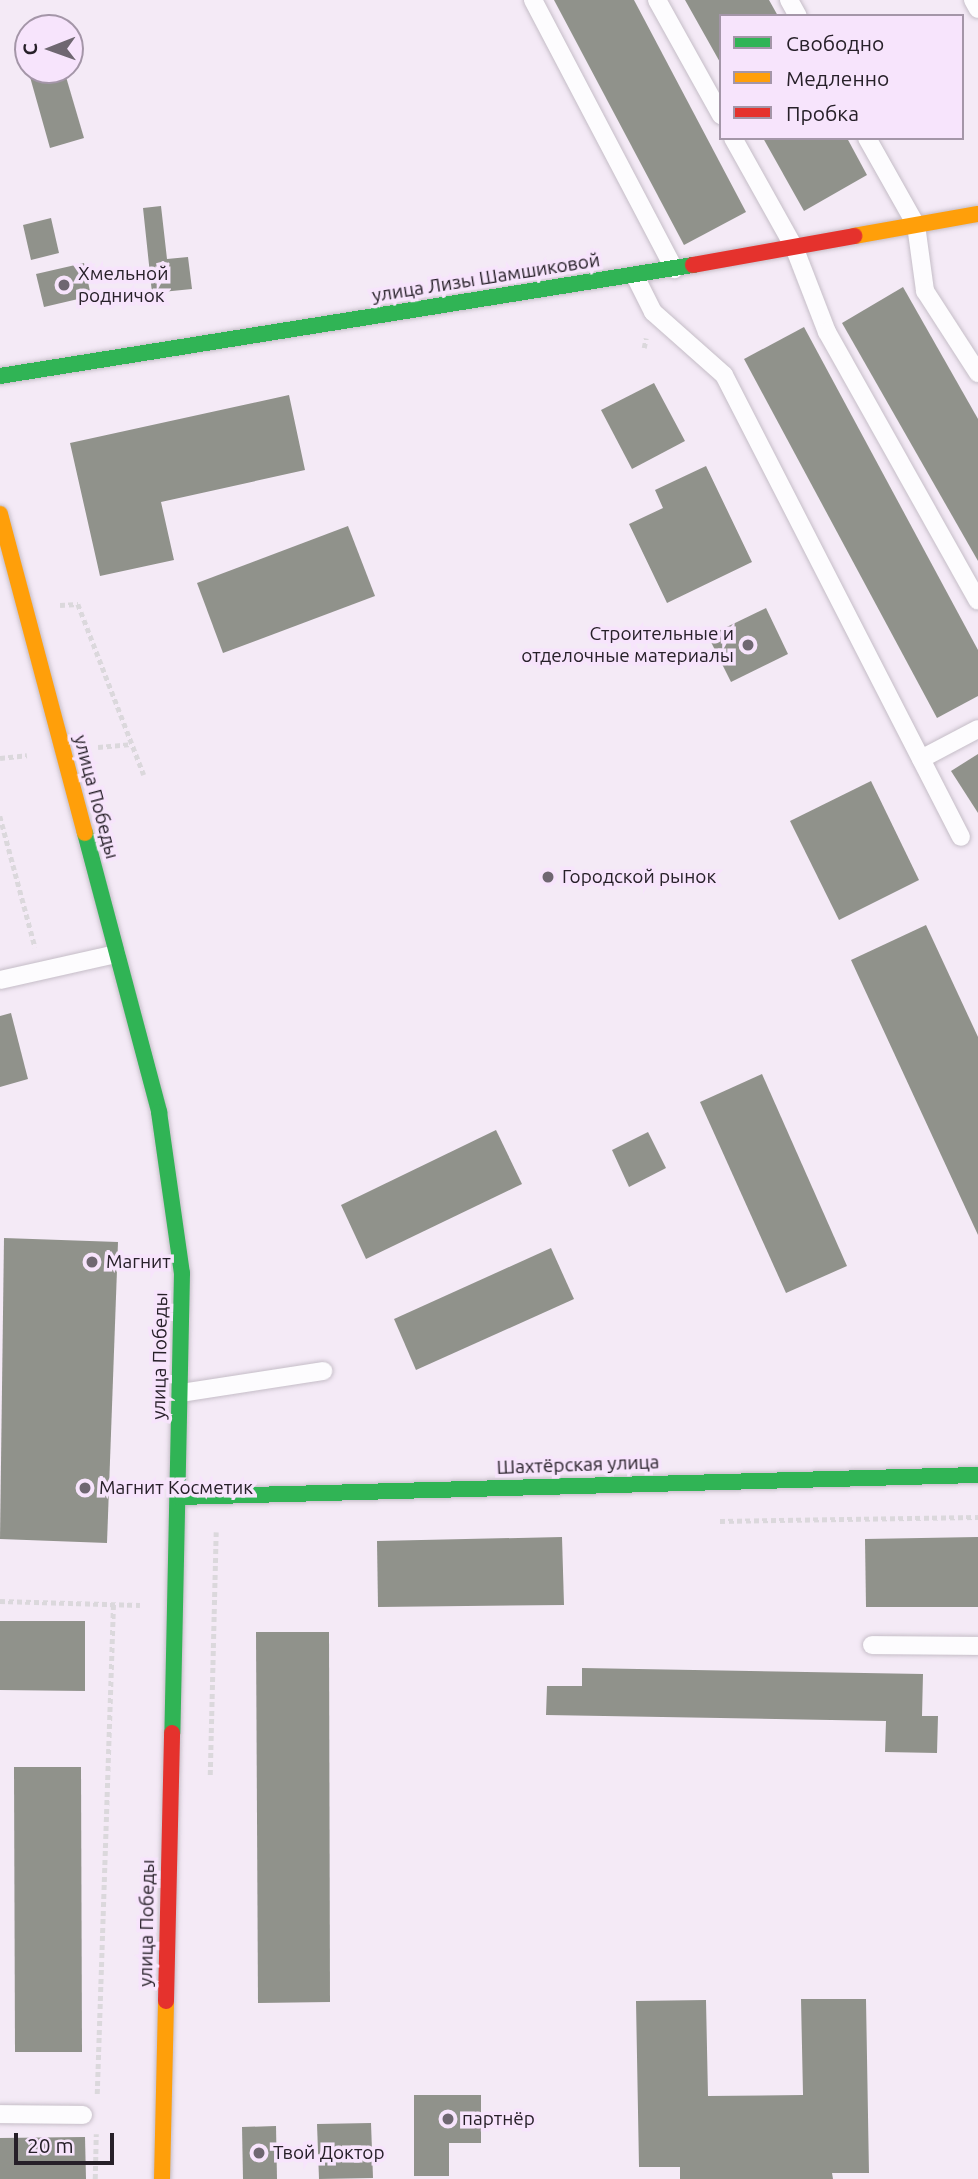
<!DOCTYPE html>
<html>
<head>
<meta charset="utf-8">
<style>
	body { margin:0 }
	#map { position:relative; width:978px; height:2179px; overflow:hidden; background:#f4eaf6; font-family:Ubuntu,sans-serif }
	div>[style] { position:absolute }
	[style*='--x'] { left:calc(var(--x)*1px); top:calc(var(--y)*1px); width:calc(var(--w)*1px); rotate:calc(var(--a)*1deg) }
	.building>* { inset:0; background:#90928b }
	.path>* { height:4.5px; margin-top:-2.25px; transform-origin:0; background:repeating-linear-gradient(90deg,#dbd8dc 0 5px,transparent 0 8.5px) }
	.roads { filter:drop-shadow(0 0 2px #c5bdc7) drop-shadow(0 0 2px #c5bdc7) }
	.lane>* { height:18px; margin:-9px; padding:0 9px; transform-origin:9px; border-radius:9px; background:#fdfcfe }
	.fast>* { height:16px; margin:-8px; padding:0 8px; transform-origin:8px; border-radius:8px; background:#30b455 }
	.slow>* { height:16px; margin:-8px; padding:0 8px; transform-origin:8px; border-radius:8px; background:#ff9f0a }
	.jam>* { height:16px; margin:-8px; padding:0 8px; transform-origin:8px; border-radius:8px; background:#e5322d }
	.dots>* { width:19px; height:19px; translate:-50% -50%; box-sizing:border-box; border:4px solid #f7e4fc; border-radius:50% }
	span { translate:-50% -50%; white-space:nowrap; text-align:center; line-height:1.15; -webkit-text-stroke:7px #f7e4fc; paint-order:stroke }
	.poi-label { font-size:19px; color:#272029 }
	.left { translate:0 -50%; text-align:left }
	.right { translate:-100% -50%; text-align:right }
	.street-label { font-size:19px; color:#272029 }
	.legend { position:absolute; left:719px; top:14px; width:245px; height:126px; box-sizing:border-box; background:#f7e4fc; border:2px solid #a496a8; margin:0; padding:9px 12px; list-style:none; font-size:21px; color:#272029 }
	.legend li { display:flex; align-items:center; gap:14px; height:35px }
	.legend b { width:35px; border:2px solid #a496a8 }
	.north { position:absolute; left:14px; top:14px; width:70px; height:70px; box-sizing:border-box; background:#f7e4fc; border:2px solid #a496a8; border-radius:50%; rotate:269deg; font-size:19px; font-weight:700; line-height:28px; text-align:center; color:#272029 }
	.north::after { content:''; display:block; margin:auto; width:24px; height:32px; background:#6f6771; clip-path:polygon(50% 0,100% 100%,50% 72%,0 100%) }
	.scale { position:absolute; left:14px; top:2133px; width:100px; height:32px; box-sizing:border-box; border:4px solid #272029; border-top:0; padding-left:9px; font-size:21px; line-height:24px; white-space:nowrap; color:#272029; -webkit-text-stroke:5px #f7e4fc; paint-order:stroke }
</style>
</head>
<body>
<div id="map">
	<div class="building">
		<div style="clip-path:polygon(554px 0,634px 0,746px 212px,684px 245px)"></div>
		<div style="clip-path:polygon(685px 0,769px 0,778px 16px,721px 16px,721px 64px)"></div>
		<div style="clip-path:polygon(52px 70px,64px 70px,84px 138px,50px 148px,30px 77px)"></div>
		<div style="clip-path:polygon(763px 138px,847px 138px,867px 175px,804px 211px)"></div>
		<div style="clip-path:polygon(161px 206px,167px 259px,188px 257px,192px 289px,152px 293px,143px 208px)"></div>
		<div style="clip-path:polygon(51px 218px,59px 253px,31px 260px,23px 225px)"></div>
		<div style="clip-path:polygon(84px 263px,91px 296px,44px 307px,36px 274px)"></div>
		<div style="clip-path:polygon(903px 287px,978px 419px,978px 561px,842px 323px)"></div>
		<div style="clip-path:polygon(804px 327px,978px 650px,978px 696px,937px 718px,744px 359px)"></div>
		<div style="clip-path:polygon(654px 383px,685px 441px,632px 469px,601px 410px)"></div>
		<div style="clip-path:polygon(289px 395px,305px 470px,161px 502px,174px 560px,100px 576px,70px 443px)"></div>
		<div style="clip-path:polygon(706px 466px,752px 562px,667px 603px,629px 524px,663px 508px,655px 490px)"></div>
		<div style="clip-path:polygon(348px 526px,375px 596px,223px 653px,197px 583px)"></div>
		<div style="clip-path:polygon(766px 608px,788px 654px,731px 682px,708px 636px)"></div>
		<div style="clip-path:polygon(978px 754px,978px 813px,951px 771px)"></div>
		<div style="clip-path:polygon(871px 781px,919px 880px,839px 920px,790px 821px)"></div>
		<div style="clip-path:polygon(926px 925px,978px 1037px,978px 1235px,851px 960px)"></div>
		<div style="clip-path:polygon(11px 1013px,28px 1079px,0 1087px,0 1016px)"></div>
		<div style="clip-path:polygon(762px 1074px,847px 1266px,786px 1293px,700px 1102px)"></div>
		<div style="clip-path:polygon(496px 1130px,522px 1184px,366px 1259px,341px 1205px)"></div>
		<div style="clip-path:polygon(648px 1132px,666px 1168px,629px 1187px,612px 1150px)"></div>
		<div style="clip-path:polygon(4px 1238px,118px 1242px,107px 1543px,0 1539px)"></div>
		<div style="clip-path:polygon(551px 1248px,574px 1299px,416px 1370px,394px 1319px)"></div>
		<div style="clip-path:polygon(562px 1537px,564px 1605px,378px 1607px,377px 1541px)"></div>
		<div style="clip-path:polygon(978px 1537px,978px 1607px,866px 1607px,865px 1539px)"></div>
		<div style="clip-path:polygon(0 1621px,85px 1621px,85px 1691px,0 1690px)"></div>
		<div style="clip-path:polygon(256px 1632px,329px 1632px,330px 2002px,258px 2003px)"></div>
		<div style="clip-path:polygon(582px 1668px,923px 1674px,922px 1716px,938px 1716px,937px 1753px,885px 1752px,886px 1721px,546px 1715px,547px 1686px,582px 1686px)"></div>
		<div style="clip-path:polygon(14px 1767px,81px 1767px,82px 2052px,15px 2052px)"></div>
		<div style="clip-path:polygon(801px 1999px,866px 1999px,869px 2173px,832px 2173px,833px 2179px,680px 2179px,680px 2167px,639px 2167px,636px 2001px,706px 2000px,708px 2096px,803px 2095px)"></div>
		<div style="clip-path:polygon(414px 2095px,481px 2095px,481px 2143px,449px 2143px,449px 2176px,414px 2176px)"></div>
		<div style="clip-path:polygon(371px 2123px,373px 2178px,319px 2179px,317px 2124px)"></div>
		<div style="clip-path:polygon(276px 2126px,277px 2179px,243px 2179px,242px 2127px)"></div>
		<div style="clip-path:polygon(85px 2137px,86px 2179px,0 2179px,0 2138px)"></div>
	</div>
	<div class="path">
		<div style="--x:644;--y:348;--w:10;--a:-79"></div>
		<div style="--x:60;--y:605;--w:18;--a:-3"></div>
		<div style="--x:78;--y:604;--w:183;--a:68.9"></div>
		<div style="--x:98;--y:747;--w:33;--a:-5"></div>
		<div style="--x:0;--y:758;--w:27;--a:-6"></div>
		<div style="--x:0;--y:816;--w:136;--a:75"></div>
		<div style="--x:720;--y:1521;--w:258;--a:-0.9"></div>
		<div style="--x:0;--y:1601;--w:140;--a:1.6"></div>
		<div style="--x:210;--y:1775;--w:243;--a:-88.6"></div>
		<div style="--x:97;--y:2094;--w:490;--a:-88.1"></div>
		<div style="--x:95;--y:2179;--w:45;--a:-88.7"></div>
	</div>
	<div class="roads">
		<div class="lane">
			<div style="--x:533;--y:0;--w:304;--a:62.3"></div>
			<div style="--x:657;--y:0;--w:132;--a:60.9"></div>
			<div style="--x:789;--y:0;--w:18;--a:61"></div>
			<div style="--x:973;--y:0;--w:10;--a:61"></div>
			<div style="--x:733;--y:138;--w:125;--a:60.8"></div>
			<div style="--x:794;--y:247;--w:91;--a:68.8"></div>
			<div style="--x:827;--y:332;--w:308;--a:60.7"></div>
			<div style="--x:867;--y:138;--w:100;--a:60.6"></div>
			<div style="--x:916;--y:225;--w:67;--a:82.2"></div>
			<div style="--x:925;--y:291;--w:98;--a:57.1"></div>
			<div style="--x:635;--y:276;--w:40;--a:63.4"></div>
			<div style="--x:653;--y:312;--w:95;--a:41.6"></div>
			<div style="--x:724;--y:375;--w:519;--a:62.84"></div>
			<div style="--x:921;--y:759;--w:64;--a:-27.8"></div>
			<div style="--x:0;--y:980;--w:119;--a:-12.6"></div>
			<div style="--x:181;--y:1393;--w:144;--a:-8.8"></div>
			<div style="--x:872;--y:1645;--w:106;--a:0.5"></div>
			<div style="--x:0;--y:2114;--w:83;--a:0.7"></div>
		</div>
		<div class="fast">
			<div style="--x:0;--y:376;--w:702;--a:-9.1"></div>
			<div style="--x:85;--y:833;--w:289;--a:75.1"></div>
			<div style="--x:159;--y:1112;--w:163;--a:81.9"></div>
			<div style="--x:182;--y:1273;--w:460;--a:91.2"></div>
			<div style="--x:179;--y:1497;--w:799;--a:-1.58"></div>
		</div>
		<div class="slow">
			<div style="--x:854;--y:236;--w:126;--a:-10.1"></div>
			<div style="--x:0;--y:514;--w:330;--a:75.1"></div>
			<div style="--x:162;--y:2179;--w:178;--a:-88.7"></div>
		</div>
		<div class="jam">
			<div style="--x:693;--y:265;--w:164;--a:-10.2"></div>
			<div style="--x:166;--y:2001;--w:268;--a:-88.7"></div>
		</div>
	</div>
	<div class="dots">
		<div style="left:64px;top:285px;background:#6f6771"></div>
		<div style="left:748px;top:645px;background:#6f6771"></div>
		<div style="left:548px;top:877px;background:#6f6771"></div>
		<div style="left:92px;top:1262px;background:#6f6771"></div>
		<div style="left:85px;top:1488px;background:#6f6771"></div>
		<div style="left:448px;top:2119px;background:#6f6771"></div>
		<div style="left:259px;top:2153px;background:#6f6771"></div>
	</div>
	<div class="poi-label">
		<span class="left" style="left:78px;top:285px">Хмельной<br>родничок</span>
		<span class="right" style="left:734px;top:645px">Строительные и<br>отделочные материалы</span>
		<span class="left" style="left:562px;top:877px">Городской рынок</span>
		<span class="left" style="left:106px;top:1262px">Магнит</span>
		<span class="left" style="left:99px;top:1488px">Магнит Косметик</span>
		<span class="left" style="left:462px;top:2119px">партнёр</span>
		<span class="left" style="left:273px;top:2153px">Твой Доктор</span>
	</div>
	<div class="street-label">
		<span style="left:486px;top:278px;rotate:-9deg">улица Лизы Шамшиковой</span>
		<span style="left:96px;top:797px;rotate:75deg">улица Победы</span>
		<span style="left:160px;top:1356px;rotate:-89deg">улица Победы</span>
		<span style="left:578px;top:1465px;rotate:-2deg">Шахтёрская улица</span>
		<span style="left:147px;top:1923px;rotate:-89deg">улица Победы</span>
	</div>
	<ul class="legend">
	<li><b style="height:9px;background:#30b455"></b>Свободно</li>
	<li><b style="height:9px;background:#ff9f0a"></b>Медленно</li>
	<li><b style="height:9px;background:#e5322d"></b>Пробка</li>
	</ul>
	<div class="north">С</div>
	<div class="scale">20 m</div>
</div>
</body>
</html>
